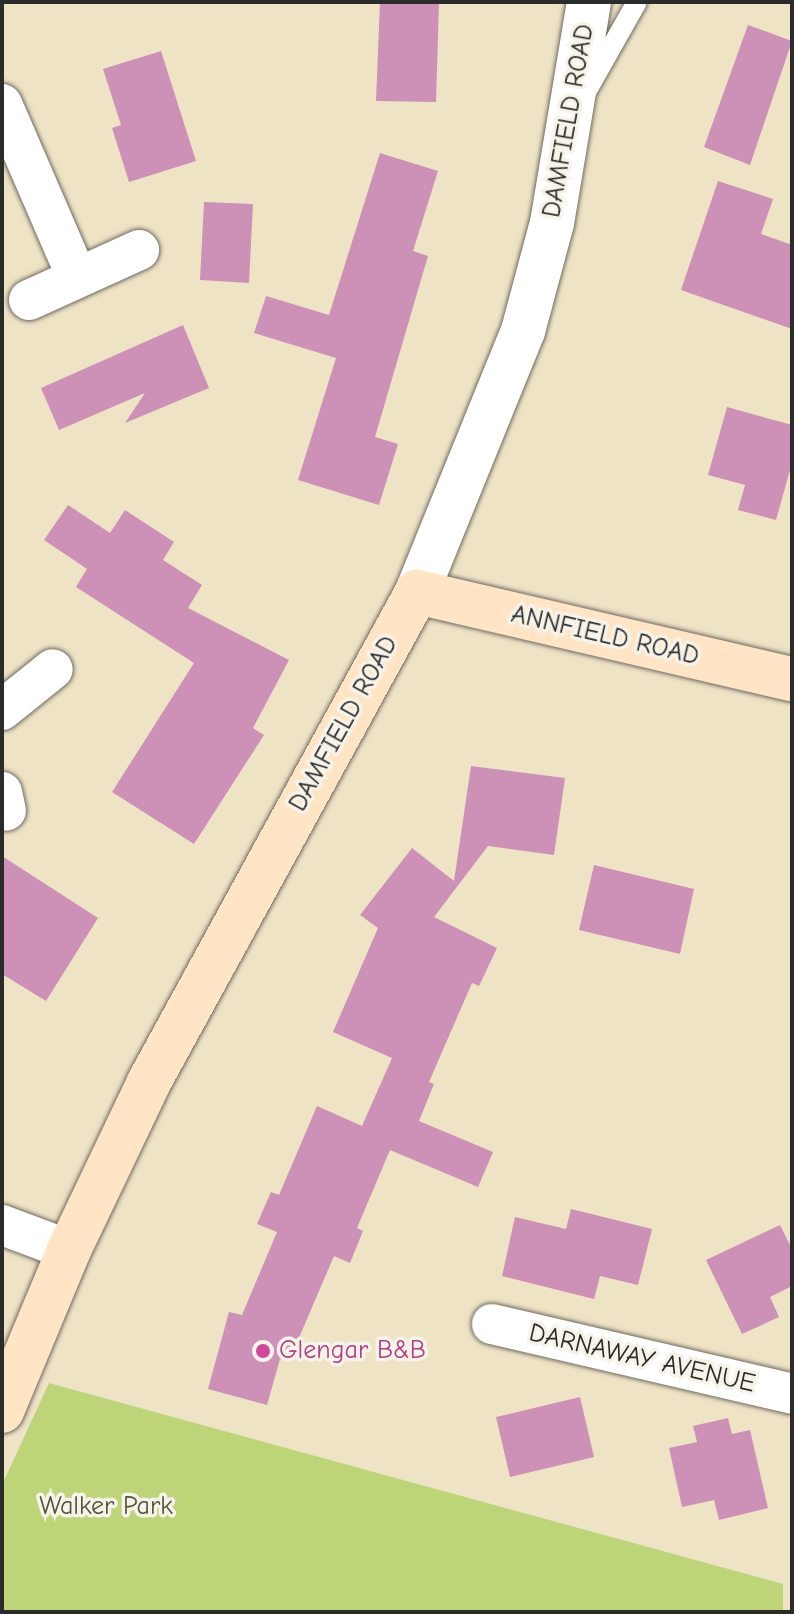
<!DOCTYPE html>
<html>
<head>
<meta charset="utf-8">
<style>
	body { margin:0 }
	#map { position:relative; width:794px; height:1614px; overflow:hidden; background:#efe3c6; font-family:"Comic Neue",sans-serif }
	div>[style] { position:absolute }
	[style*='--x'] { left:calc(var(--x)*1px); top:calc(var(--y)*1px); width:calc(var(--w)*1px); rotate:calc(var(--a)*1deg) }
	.green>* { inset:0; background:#bdd479 }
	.building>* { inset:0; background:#cd90b6 }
	.roads { filter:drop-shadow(0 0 2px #706b61) drop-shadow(0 0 2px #706b61) }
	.service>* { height:20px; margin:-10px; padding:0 10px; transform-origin:10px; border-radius:10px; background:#fff }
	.minor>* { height:40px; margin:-20px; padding:0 20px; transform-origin:20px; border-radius:20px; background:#fff }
	.tertiary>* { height:44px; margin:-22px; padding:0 22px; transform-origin:22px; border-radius:22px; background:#fff }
	.secondary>* { height:44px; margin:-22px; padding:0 22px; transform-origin:22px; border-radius:22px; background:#ffe4c6 }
	.dots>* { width:22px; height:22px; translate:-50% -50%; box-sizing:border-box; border:4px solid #f7f3e8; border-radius:50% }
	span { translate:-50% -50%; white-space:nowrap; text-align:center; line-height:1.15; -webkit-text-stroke:7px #f7f3e8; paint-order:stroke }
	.street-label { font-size:26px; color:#2b2b2b }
	.hotel-label { font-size:26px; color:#b23c85 }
	.left { translate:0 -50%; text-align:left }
	.park-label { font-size:26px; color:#50553e }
	.frame { position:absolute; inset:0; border:4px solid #2b2b2b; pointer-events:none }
</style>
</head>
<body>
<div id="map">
	<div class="green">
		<div style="clip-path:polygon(49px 1383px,783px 1584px,783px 1612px,2px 1612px,2px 1485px)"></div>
	</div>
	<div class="building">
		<div style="clip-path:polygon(380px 2px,439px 2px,436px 102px,376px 101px)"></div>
		<div style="clip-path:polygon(748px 25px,792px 41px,750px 165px,704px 147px)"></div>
		<div style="clip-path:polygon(161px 51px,196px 161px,129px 182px,112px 128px,121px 125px,103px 69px)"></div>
		<div style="clip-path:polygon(380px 153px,438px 171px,413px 251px,428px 256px,375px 437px,398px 444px,379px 505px,298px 480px,336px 358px,254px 333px,266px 296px,329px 315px)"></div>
		<div style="clip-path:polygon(718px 181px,773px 199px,761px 234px,792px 245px,792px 329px,681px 290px)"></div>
		<div style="clip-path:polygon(204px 202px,253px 204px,249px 283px,200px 280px)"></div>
		<div style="clip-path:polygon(183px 325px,209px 388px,125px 423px,145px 393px,59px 430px,41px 388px)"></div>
		<div style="clip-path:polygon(727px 407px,792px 425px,792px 463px,776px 520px,738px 510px,745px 485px,708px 475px)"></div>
		<div style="clip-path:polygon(68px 505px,110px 533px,125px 510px,174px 542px,163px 560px,202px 585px,188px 608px,289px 660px,253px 728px,264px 735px,194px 844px,112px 792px,194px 663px,76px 587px,87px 569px,44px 540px)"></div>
		<div style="clip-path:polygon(471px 766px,565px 778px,554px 855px,488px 846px,434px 917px,497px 948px,479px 986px,472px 983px,429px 1082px,434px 1084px,419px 1121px,493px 1152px,478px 1187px,390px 1150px,357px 1228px,363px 1231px,350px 1263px,334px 1256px,289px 1361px,280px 1359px,267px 1405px,208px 1389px,229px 1312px,242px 1315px,277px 1232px,257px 1224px,271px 1192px,279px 1195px,317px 1106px,362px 1126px,392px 1058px,333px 1032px,378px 928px,360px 915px,412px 848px,454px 881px)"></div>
		<div style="clip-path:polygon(2px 856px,98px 918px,46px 1001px,2px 974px)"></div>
		<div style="clip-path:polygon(594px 865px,694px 889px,680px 954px,579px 930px)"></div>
		<div style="clip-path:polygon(571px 1209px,652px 1229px,638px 1285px,600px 1276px,594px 1299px,502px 1276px,515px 1217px,566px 1229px)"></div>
		<div style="clip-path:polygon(780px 1225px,792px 1249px,792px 1286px,770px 1297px,779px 1317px,742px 1334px,706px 1260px)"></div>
		<div style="clip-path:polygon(580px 1397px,594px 1457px,510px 1477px,496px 1417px)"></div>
		<div style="clip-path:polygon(728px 1418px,732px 1434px,750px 1430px,768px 1508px,719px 1520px,714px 1500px,682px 1507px,669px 1448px,697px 1442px,693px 1426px)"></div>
	</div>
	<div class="roads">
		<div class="service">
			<div style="--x:586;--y:92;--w:103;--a:-60.5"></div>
		</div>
		<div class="minor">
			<div style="--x:2;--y:104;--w:189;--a:66.6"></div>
			<div style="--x:29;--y:300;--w:121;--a:-24.4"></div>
			<div style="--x:2;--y:710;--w:65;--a:-38.8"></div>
			<div style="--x:2;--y:792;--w:19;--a:78"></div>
			<div style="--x:2;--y:1225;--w:72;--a:20.5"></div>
			<div style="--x:492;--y:1324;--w:308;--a:13.1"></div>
		</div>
		<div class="tertiary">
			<div style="--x:417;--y:592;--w:282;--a:-67.9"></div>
			<div style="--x:523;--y:331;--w:112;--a:-75"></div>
			<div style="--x:552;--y:223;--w:224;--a:-80.5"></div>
		</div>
		<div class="secondary">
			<div style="--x:2;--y:1411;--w:174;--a:-67.4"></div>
			<div style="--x:69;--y:1250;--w:186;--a:-64.5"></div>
			<div style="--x:149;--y:1082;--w:559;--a:-61.32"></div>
			<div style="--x:417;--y:592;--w:385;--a:13.1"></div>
		</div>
	</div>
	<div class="dots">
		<div style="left:263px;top:1351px;background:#d1479c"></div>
	</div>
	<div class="street-label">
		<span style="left:569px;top:121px;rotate:-80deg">DAMFIELD ROAD</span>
		<span style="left:605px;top:636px;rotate:13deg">ANNFIELD ROAD</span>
		<span style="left:344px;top:724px;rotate:-61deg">DAMFIELD ROAD</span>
		<span style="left:642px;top:1359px;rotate:13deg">DARNAWAY AVENUE</span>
	</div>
	<div class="hotel-label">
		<span class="left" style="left:279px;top:1351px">Glengar B&amp;B</span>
	</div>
	<div class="park-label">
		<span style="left:106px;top:1507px">Walker Park</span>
	</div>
	<div class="frame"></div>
</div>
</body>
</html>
